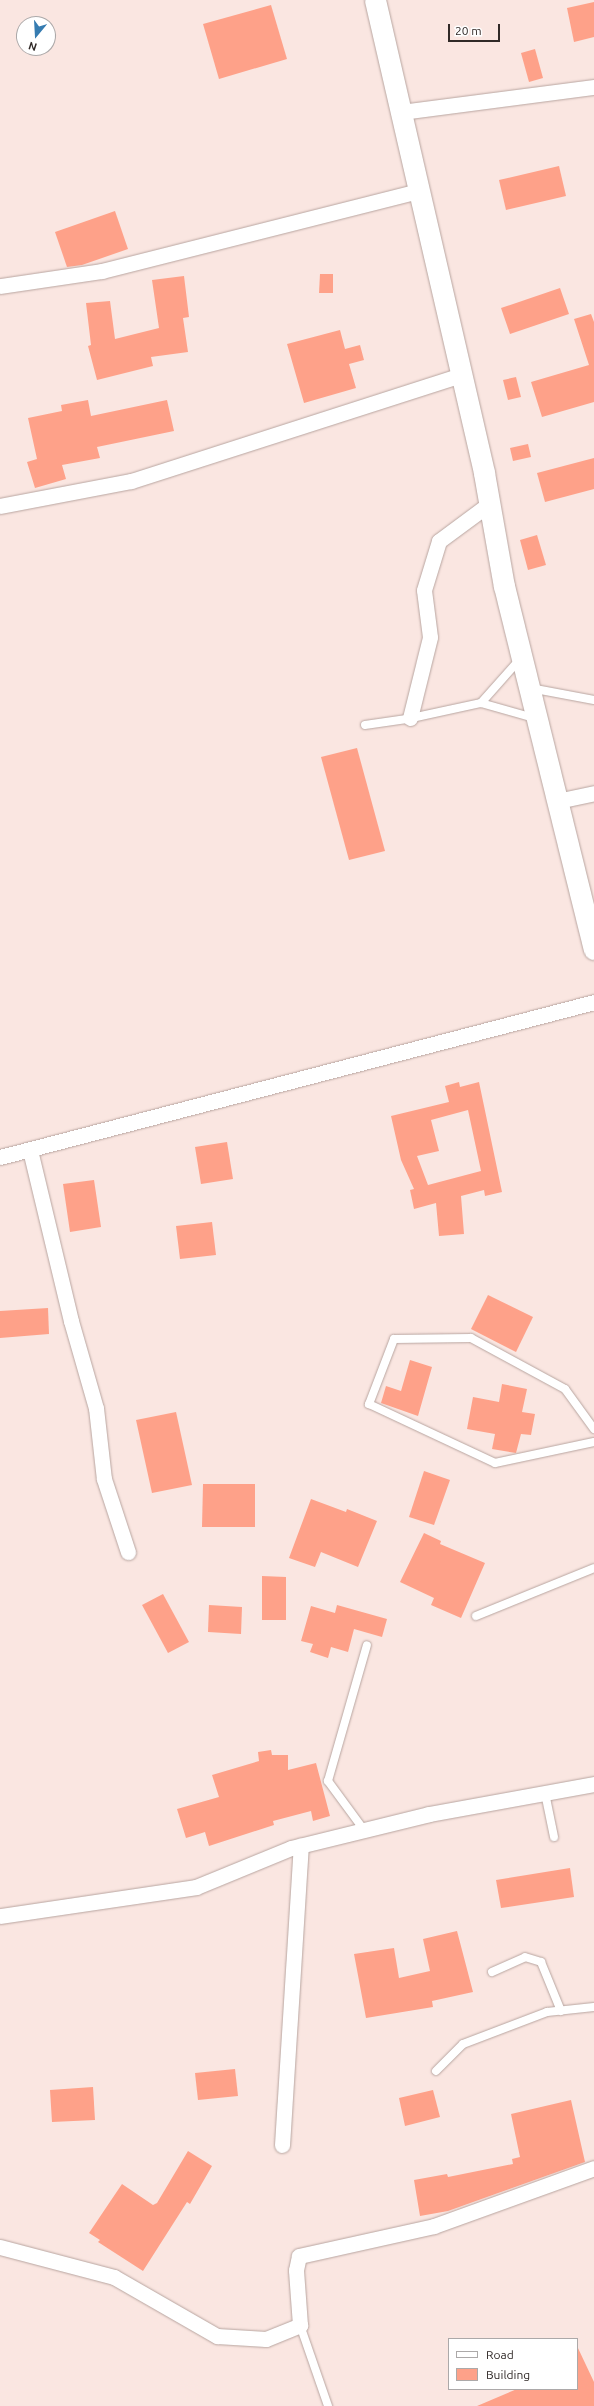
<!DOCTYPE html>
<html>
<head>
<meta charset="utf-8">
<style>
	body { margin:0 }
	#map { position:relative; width:594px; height:2406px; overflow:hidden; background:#fae6e1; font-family:Ubuntu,sans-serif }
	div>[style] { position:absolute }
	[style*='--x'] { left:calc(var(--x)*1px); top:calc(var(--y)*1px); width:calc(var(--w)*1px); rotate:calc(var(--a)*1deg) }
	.building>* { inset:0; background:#fea189 }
	.roads { filter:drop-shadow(0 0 1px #b8a5a0) drop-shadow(0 0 1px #b8a5a0) }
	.lane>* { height:8px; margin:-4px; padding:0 4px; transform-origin:4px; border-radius:4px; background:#fff }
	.street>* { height:15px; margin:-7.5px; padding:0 7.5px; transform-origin:7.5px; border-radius:7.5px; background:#fff }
	.secondary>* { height:21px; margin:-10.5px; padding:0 10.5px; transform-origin:10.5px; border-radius:10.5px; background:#fff }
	span { translate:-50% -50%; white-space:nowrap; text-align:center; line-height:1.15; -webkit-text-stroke:3.5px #fff; paint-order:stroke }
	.legend { position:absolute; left:448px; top:2338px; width:130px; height:52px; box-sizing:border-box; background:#fff; border:1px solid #aca9a9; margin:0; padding:5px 7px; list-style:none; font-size:12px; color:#302927 }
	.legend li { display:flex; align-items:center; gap:8px; height:20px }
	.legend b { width:20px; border:1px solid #aca9a9 }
	.north { position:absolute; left:16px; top:16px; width:40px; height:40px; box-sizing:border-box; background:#fff; border:1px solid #aca9a9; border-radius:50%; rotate:198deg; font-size:11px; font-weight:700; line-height:16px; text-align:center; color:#302927 }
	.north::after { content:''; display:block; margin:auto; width:14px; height:18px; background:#367cb1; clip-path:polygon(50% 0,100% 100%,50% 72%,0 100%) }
	.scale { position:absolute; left:448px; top:24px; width:52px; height:18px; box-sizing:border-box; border:2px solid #302927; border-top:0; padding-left:5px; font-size:12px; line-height:14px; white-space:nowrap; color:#302927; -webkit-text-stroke:3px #fff; paint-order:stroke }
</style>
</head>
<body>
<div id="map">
	<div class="building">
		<div style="clip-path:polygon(594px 2px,594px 37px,574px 42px,567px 8px)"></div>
		<div style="clip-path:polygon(271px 5px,287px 59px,219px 79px,203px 24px)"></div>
		<div style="clip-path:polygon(535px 49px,543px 78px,529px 82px,521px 53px)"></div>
		<div style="clip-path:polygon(559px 166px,566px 196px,506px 210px,499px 180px)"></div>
		<div style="clip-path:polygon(115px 211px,128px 249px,82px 265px,67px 267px,55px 232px)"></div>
		<div style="clip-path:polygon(320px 274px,333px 274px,333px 293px,319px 293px)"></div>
		<div style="clip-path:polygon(184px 276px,189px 317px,183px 318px,188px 352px,151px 357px,153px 366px,97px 380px,88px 346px,91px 345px,86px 303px,110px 301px,115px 339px,159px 328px,152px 280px)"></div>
		<div style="clip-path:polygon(560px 288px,569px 314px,510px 334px,501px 308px)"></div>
		<div style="clip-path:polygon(591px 314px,594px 322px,594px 402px,542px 417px,531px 382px,589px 365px,574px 319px)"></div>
		<div style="clip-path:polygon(340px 330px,345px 349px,360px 345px,364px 360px,349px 364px,356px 388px,304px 403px,287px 344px)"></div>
		<div style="clip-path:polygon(516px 377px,521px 397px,508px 400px,503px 380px)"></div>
		<div style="clip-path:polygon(88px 400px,91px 416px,167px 400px,174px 431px,97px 447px,100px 458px,62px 465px,66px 479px,35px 488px,27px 462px,37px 459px,28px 418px,62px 411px,61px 405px)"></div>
		<div style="clip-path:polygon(528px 444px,531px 457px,513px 461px,510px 448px)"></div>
		<div style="clip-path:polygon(594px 458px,594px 489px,545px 502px,537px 473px)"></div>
		<div style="clip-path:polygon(537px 535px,546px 565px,528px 570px,520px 540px)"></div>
		<div style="clip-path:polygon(357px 748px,385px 851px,349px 860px,321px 757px)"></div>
		<div style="clip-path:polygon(evenodd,459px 1082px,460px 1087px,479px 1082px,502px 1192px,485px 1196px,484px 1190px,461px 1196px,464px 1234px,439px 1236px,436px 1203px,414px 1209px,410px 1190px,414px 1189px,401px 1160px,391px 1116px,449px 1102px,445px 1086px,459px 1082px,468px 1110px,481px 1171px,428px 1185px,417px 1156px,439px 1151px,431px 1120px,468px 1110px)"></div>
		<div style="clip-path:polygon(227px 1142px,233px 1179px,201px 1184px,195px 1147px)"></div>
		<div style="clip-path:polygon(94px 1180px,101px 1227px,70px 1232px,63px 1184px)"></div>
		<div style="clip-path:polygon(212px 1222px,216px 1255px,180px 1259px,176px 1226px)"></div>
		<div style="clip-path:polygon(488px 1295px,533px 1317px,516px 1352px,471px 1329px)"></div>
		<div style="clip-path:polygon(48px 1308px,49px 1334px,0 1338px,0 1311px)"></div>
		<div style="clip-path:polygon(410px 1360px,432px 1367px,418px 1416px,381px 1403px,386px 1386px,401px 1391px)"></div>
		<div style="clip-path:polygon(502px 1384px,527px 1389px,522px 1412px,535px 1414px,531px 1435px,521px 1434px,516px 1453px,492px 1449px,495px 1434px,467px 1429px,473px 1397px,499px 1402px)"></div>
		<div style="clip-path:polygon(176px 1412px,192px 1485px,152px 1493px,136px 1420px)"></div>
		<div style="clip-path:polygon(424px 1471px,450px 1480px,434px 1525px,409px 1517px)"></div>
		<div style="clip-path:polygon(203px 1484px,255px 1484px,255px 1527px,202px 1527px)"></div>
		<div style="clip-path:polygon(311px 1499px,346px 1512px,347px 1509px,377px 1521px,358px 1567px,321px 1552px,315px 1567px,289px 1558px)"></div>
		<div style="clip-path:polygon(424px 1533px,441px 1541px,440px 1544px,485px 1563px,461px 1618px,431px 1605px,434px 1598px,400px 1582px)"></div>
		<div style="clip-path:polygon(262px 1576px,286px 1577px,286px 1620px,262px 1620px)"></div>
		<div style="clip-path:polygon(163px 1594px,189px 1642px,168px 1653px,142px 1605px)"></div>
		<div style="clip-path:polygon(209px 1605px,242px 1607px,241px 1634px,208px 1632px)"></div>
		<div style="clip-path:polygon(337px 1605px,387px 1619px,382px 1637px,354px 1629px,348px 1652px,331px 1647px,328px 1658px,310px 1652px,313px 1644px,301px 1641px,311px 1606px,335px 1613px)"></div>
		<div style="clip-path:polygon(271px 1750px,272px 1755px,288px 1755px,288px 1770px,316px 1763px,330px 1816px,313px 1821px,311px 1811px,273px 1821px,274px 1825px,209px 1846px,205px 1832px,186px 1838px,177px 1809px,219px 1797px,212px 1775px,259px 1761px,258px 1752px)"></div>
		<div style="clip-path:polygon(570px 1868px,574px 1897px,501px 1908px,496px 1880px)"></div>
		<div style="clip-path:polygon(457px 1931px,473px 1992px,432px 2001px,433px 2007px,366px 2018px,354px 1954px,394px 1948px,399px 1978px,430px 1971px,423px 1939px)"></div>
		<div style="clip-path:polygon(235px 2069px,238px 2096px,198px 2100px,195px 2073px)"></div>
		<div style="clip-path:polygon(93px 2087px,95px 2120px,52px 2122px,50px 2090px)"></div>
		<div style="clip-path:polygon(433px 2090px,440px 2117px,405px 2126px,399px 2098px)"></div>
		<div style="clip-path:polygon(571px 2100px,585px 2162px,448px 2211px,420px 2216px,414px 2180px,447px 2174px,448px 2177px,513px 2164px,512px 2159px,520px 2157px,511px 2114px)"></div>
		<div style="clip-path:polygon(188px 2151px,212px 2166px,190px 2204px,187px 2202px,143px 2271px,98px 2242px,100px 2240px,89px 2233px,122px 2184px,153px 2205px,157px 2203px)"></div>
		<div style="clip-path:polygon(577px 2346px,594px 2382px,594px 2406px,477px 2406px,517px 2389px,577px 2389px)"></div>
	</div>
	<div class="roads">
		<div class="lane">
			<div style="--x:530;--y:688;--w:65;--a:10.6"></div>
			<div style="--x:481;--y:703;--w:55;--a:15.8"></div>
			<div style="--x:365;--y:725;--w:42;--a:-8.1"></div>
			<div style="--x:407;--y:719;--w:76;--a:-12.2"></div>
			<div style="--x:481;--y:703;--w:59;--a:-48.4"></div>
			<div style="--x:594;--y:1429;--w:49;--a:-125.9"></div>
			<div style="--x:565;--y:1389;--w:107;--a:-151.5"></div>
			<div style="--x:471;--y:1338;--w:77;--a:179.3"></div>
			<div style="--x:394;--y:1339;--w:70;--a:111"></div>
			<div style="--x:369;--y:1404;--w:139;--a:25.1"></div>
			<div style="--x:495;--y:1463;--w:101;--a:-12"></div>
			<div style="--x:476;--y:1616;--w:127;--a:-22.1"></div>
			<div style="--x:545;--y:1793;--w:45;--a:78.4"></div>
			<div style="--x:364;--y:1830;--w:61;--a:-126.3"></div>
			<div style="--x:328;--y:1781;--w:141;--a:-74"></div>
			<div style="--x:492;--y:1972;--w:36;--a:-24"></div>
			<div style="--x:525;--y:1957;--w:17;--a:17"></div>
			<div style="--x:541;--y:1962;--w:53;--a:67.8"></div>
			<div style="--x:436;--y:2071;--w:38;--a:-45"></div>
			<div style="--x:463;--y:2044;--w:90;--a:-20.9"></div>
			<div style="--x:547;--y:2012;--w:47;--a:-6.1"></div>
			<div style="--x:300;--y:2325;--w:86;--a:70.9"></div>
		</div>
		<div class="street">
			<div style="--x:401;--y:112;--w:195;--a:-7.4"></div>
			<div style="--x:0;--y:286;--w:103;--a:-8.4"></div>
			<div style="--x:102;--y:271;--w:327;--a:-14.2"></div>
			<div style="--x:0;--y:506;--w:133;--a:-10.8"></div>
			<div style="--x:131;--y:481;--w:347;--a:-17.8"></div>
			<div style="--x:410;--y:718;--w:83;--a:-76.1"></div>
			<div style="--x:430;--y:637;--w:47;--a:-97.3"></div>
			<div style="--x:424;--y:590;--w:51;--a:-73"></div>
			<div style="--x:439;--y:541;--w:62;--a:-36.5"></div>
			<div style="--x:557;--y:801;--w:38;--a:-12"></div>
			<div style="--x:30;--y:1150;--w:176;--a:76.5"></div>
			<div style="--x:71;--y:1321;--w:91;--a:74"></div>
			<div style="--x:96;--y:1408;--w:71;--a:83.6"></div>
			<div style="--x:104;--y:1479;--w:77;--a:71.8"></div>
			<div style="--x:0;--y:1157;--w:614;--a:-14.62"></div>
			<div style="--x:0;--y:1916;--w:198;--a:-8.4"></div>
			<div style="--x:196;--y:1887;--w:103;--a:-22.3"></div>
			<div style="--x:291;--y:1848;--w:142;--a:-13.8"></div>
			<div style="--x:429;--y:1814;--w:168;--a:-10.3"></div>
			<div style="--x:282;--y:2145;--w:300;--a:-86.4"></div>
			<div style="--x:0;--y:2247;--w:118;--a:14.7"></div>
			<div style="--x:114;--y:2277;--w:119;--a:29.8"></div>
			<div style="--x:217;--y:2336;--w:49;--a:3.5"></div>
			<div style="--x:266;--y:2339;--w:37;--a:-22"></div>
			<div style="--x:300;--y:2325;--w:55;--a:-94.2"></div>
			<div style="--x:296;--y:2270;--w:14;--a:-78"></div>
			<div style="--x:299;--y:2256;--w:138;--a:-12.5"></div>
			<div style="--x:434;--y:2226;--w:170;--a:-19.9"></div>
		</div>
		<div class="secondary">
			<div style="--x:375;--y:0;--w:485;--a:77"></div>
			<div style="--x:484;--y:473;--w:115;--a:80"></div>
			<div style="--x:504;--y:586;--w:374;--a:76.1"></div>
		</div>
	</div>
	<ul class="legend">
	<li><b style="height:5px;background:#fff"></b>Road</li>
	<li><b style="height:11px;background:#fea189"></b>Building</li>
	</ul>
	<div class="north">N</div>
	<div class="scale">20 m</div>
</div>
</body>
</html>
